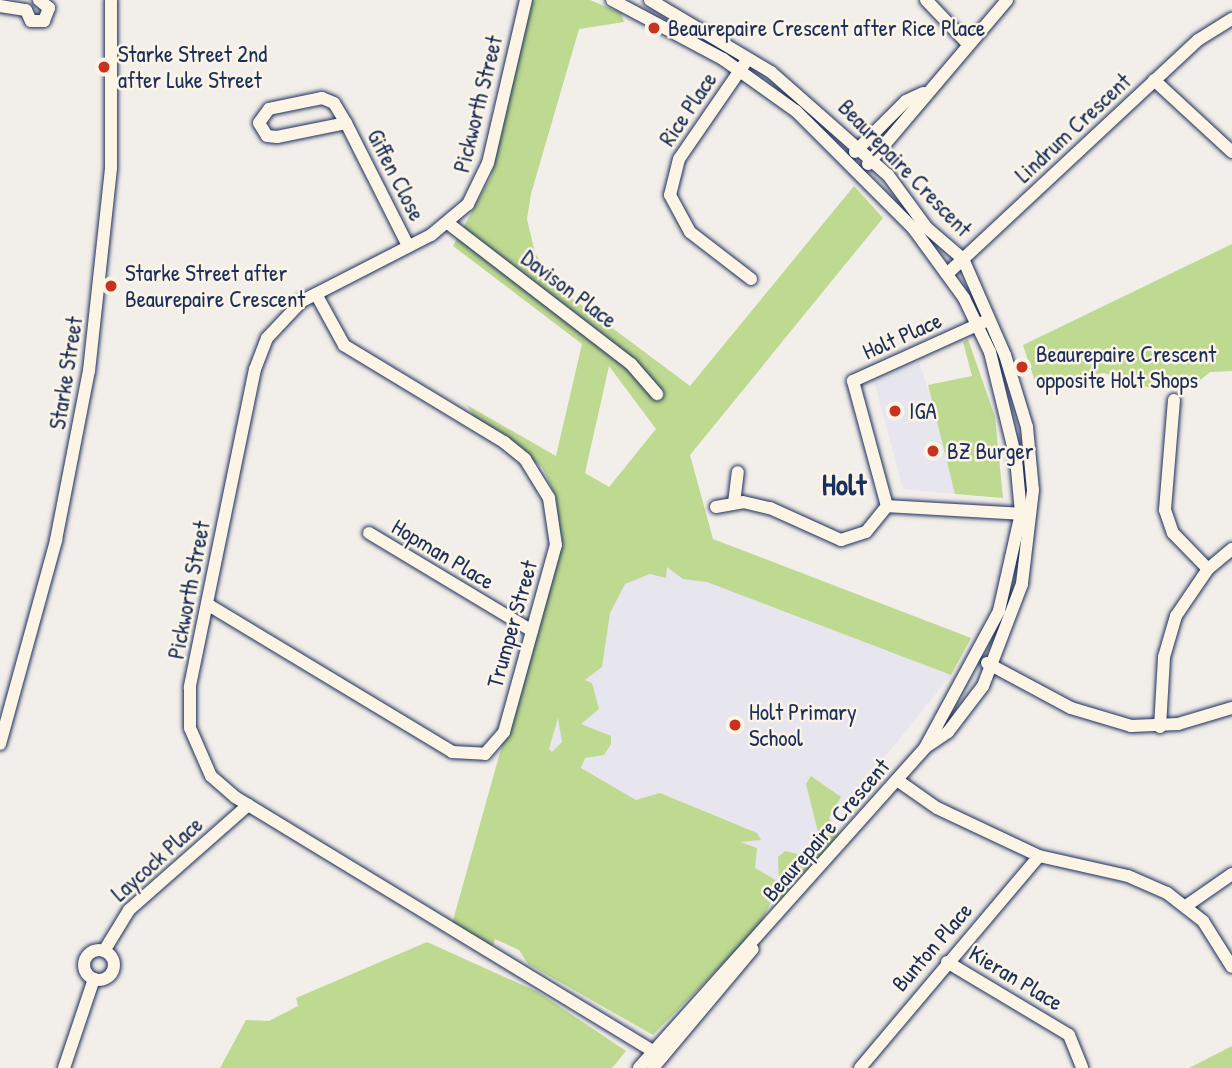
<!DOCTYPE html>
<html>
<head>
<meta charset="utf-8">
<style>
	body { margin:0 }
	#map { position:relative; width:1232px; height:1068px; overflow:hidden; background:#f2eee9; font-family:"Patrick Hand",sans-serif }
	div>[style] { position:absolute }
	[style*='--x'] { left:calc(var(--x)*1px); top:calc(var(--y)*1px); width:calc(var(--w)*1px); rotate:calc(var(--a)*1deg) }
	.built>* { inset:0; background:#e7e5ee }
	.green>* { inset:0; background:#bed990 }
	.roads { filter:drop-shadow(0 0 2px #1b2f5e) drop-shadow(0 0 2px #1b2f5e) }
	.minor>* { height:12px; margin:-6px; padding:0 6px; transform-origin:6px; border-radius:6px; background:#fcf5e5 }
	.minor>.ring { margin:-6px; padding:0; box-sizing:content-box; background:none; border:12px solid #fcf5e5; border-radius:50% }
	.dots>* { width:19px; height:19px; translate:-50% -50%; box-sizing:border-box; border:4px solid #fcf5e5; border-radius:50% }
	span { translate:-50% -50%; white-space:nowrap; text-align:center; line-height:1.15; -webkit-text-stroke:5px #fcf5e5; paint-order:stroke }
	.poi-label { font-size:23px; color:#1b2f5e }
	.left { translate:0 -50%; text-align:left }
	.street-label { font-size:23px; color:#1b2f5e }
	.district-label { font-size:30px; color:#1b2f5e; font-weight:700 }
</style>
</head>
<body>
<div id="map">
	<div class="built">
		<div style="clip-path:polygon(919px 362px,936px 414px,900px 424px,937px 418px,955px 494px,903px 489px,874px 381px)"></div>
		<div style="clip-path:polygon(608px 544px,951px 675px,782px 884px,549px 750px)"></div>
	</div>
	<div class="green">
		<div style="clip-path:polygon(evenodd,531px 0,590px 0,621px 13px,624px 22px,579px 29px,531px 194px,527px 219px,535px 253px,556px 286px,690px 386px,854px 186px,883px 218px,690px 455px,713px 539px,971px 638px,951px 675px,707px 582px,683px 579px,667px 567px,666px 578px,650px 574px,625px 584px,610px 613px,602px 667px,585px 680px,592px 683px,599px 709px,581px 724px,611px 736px,611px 744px,604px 755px,585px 758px,581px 768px,636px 800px,660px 793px,757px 833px,761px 840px,740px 842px,757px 848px,755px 868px,779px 882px,778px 857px,785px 851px,801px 855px,818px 832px,806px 784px,811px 776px,841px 797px,829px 818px,839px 834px,835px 846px,792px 883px,779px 909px,771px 902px,759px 927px,653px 1035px,528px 964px,519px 950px,495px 939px,492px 949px,452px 924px,560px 538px,556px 497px,542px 467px,478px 423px,467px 405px,556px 456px,582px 344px,453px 246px,491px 177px,531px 0,609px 366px,656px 429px,609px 487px,585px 473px,609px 366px,531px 0,558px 718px,562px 742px,552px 752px,549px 749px,558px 718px)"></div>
		<div style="clip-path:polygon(1232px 244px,1232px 371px,1210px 372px,1193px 386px,1172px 377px,1153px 389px,1104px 373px,1036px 384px,1023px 345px)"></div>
		<div style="clip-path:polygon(968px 339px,995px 417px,1003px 498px,955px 494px,928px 385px,972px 376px,963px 342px)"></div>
		<div style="clip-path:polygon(427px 942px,538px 992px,626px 1051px,612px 1068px,220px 1068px,246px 1020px,269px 1021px,298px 1006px,296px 998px)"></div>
		<div style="clip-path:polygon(1232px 1046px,1232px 1068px,1189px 1068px)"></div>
	</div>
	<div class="roads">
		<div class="minor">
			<div style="--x:526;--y:0;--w:167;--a:103.1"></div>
			<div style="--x:488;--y:163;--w:46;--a:116"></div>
			<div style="--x:468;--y:204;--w:48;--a:140"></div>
			<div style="--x:431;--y:235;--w:145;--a:152.9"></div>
			<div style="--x:302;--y:301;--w:51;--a:133.4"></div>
			<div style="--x:267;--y:338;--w:33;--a:111"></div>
			<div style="--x:255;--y:369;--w:325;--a:101.6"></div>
			<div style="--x:190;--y:687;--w:41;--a:90"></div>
			<div style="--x:190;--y:728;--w:52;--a:66.4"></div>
			<div style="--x:211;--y:776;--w:32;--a:41"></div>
			<div style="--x:235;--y:797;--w:500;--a:31.3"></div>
			<div style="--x:612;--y:0;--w:126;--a:28"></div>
			<div style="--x:723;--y:59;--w:90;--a:35.5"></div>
			<div style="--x:796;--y:111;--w:165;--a:45"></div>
			<div style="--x:913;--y:228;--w:87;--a:53.9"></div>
			<div style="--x:964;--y:298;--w:60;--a:64.3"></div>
			<div style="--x:990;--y:352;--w:110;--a:76.3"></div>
			<div style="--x:1016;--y:459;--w:54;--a:84.7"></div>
			<div style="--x:1021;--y:513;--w:100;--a:102.7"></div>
			<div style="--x:999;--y:611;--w:156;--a:118.4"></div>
			<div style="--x:925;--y:748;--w:429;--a:131.8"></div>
			<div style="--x:650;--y:0;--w:141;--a:30.8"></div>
			<div style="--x:771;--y:72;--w:156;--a:41.4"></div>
			<div style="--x:888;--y:175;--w:66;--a:53.7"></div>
			<div style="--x:927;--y:228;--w:48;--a:40.7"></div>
			<div style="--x:963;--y:259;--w:105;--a:66.4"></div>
			<div style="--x:1005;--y:355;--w:75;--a:73"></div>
			<div style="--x:1027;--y:427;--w:63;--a:84.6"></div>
			<div style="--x:1033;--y:490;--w:95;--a:96.7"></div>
			<div style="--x:1022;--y:584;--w:109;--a:110.9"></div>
			<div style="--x:983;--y:686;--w:58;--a:127.3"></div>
			<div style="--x:948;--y:732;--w:25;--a:146"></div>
			<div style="--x:926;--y:0;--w:61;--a:46.3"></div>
			<div style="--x:0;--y:6;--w:26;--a:9"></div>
			<div style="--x:26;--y:10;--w:12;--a:66"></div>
			<div style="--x:31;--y:21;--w:13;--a:0"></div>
			<div style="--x:44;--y:21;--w:14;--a:-69"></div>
			<div style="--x:49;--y:8;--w:13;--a:-141"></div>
			<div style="--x:745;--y:63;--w:116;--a:124.5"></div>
			<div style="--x:679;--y:159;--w:37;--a:104"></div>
			<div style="--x:670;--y:195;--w:42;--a:61.6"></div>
			<div style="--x:690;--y:232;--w:77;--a:37.6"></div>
			<div style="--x:1154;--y:80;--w:106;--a:42.7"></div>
			<div style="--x:346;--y:123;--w:23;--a:-121"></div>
			<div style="--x:334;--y:103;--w:13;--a:-157"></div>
			<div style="--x:322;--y:98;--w:54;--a:168.3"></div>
			<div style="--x:269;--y:109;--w:17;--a:126"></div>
			<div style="--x:259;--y:123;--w:15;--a:58"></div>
			<div style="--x:267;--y:136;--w:10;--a:6"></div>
			<div style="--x:277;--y:137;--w:70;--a:-11.5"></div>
			<div style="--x:346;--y:123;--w:138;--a:63.2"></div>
			<div style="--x:855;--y:152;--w:72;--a:-45"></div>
			<div style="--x:906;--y:101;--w:19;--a:-25"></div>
			<div style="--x:868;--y:164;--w:215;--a:-49.7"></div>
			<div style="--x:449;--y:224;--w:230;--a:37.6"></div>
			<div style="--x:631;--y:364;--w:40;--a:49"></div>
			<div style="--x:947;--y:274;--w:343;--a:-43"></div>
			<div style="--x:1198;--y:40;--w:40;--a:-32"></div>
			<div style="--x:986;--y:321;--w:146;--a:155.7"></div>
			<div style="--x:853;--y:381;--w:130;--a:74.8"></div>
			<div style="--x:887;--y:506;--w:140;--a:3.3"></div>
			<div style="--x:1174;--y:400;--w:110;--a:94.7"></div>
			<div style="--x:1165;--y:510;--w:24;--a:71"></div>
			<div style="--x:1173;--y:533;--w:50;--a:45.8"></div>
			<div style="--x:734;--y:503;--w:31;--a:-83"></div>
			<div style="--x:716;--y:507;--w:27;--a:-10"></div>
			<div style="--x:743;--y:502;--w:28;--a:13"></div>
			<div style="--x:770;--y:508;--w:78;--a:24.3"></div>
			<div style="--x:841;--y:540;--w:26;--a:-18"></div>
			<div style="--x:866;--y:532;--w:33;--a:-51"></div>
			<div style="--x:369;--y:533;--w:190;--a:31"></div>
			<div style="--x:207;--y:604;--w:286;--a:31.1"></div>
			<div style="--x:452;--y:752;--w:33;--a:3"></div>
			<div style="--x:485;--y:754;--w:29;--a:-49"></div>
			<div style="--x:504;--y:732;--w:194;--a:-74.5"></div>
			<div style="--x:556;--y:545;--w:48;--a:-98.5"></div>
			<div style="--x:549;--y:498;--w:46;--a:-121.6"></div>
			<div style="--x:525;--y:459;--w:27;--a:-141"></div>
			<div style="--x:504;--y:442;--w:187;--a:-148.8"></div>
			<div style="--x:344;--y:345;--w:58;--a:-118.8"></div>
			<div style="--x:987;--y:663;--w:95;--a:28.2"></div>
			<div style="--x:1071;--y:708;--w:63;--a:16.7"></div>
			<div style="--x:1131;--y:726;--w:47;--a:-2.4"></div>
			<div style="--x:1178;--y:724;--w:56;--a:-16.5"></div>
			<div style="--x:1160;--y:727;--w:70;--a:-86.7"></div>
			<div style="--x:1164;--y:657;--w:43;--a:-73.7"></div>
			<div style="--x:1176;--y:616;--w:57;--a:-55.8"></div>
			<div style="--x:1208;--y:569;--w:31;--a:-40"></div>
			<div style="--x:0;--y:744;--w:212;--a:-74.6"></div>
			<div style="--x:56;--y:540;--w:172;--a:-79"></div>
			<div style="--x:89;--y:371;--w:204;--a:-83.8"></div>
			<div style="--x:111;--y:168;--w:168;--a:-90"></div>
			<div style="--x:897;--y:780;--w:49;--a:35"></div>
			<div style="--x:937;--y:808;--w:113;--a:25.2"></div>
			<div style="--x:1039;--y:856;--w:91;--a:12.7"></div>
			<div style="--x:1128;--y:876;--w:43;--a:23.6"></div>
			<div style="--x:1167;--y:893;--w:46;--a:37.9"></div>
			<div style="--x:1203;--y:921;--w:54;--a:57.8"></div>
			<div style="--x:1186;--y:906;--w:56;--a:-34.8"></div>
			<div class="ring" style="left:84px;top:950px;width:18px;height:18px"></div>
			<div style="--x:104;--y:951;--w:48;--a:-58.6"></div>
			<div style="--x:129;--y:910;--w:159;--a:-41.4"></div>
			<div style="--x:947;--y:962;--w:142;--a:30.9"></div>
			<div style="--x:1069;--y:1035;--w:35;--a:68"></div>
			<div style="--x:64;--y:1068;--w:94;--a:-71.4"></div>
			<div style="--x:653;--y:1068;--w:155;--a:-50"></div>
			<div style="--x:860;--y:1068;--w:277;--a:-49.8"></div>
		</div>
	</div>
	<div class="dots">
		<div style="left:654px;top:28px;background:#c8321e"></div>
		<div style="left:104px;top:67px;background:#c8321e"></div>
		<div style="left:111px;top:286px;background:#c8321e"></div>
		<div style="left:1022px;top:367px;background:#c8321e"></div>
		<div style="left:895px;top:411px;background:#c8321e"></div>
		<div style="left:933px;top:451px;background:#c8321e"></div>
		<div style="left:735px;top:725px;background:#c8321e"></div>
	</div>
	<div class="poi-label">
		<span class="left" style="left:668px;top:28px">Beaurepaire Crescent after Rice Place</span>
		<span class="left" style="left:118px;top:67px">Starke Street 2nd<br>after Luke Street</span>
		<span class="left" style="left:125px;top:286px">Starke Street after<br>Beaurepaire Crescent</span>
		<span class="left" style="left:1036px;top:367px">Beaurepaire Crescent<br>opposite Holt Shops</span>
		<span class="left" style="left:909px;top:411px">IGA</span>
		<span class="left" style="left:947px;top:451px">BZ Burger</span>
		<span class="left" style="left:749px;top:725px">Holt Primary<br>School</span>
	</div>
	<div class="street-label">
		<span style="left:478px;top:104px;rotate:-76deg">Pickworth Street</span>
		<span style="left:688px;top:109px;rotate:-56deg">Rice Place</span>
		<span style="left:1073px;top:128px;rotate:-43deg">Lindrum Crescent</span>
		<span style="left:905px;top:168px;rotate:46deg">Beaurepaire Crescent</span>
		<span style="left:396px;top:175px;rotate:63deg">Giffen Close</span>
		<span style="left:569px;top:289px;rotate:37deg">Davison Place</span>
		<span style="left:902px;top:336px;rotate:-24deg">Holt Place</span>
		<span style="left:66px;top:373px;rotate:-81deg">Starke Street</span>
		<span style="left:443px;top:554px;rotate:31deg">Hopman Place</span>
		<span style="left:189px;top:590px;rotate:-79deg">Pickworth Street</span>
		<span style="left:512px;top:624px;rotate:-74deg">Trumper Street</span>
		<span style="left:826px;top:830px;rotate:-49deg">Beaurepaire Crescent</span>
		<span style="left:157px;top:859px;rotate:-42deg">Laycock Place</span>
		<span style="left:932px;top:947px;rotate:-49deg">Bunton Place</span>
		<span style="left:1016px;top:978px;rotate:31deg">Kieran Place</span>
	</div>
	<div class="district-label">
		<span style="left:844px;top:484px">Holt</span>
	</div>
</div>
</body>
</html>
